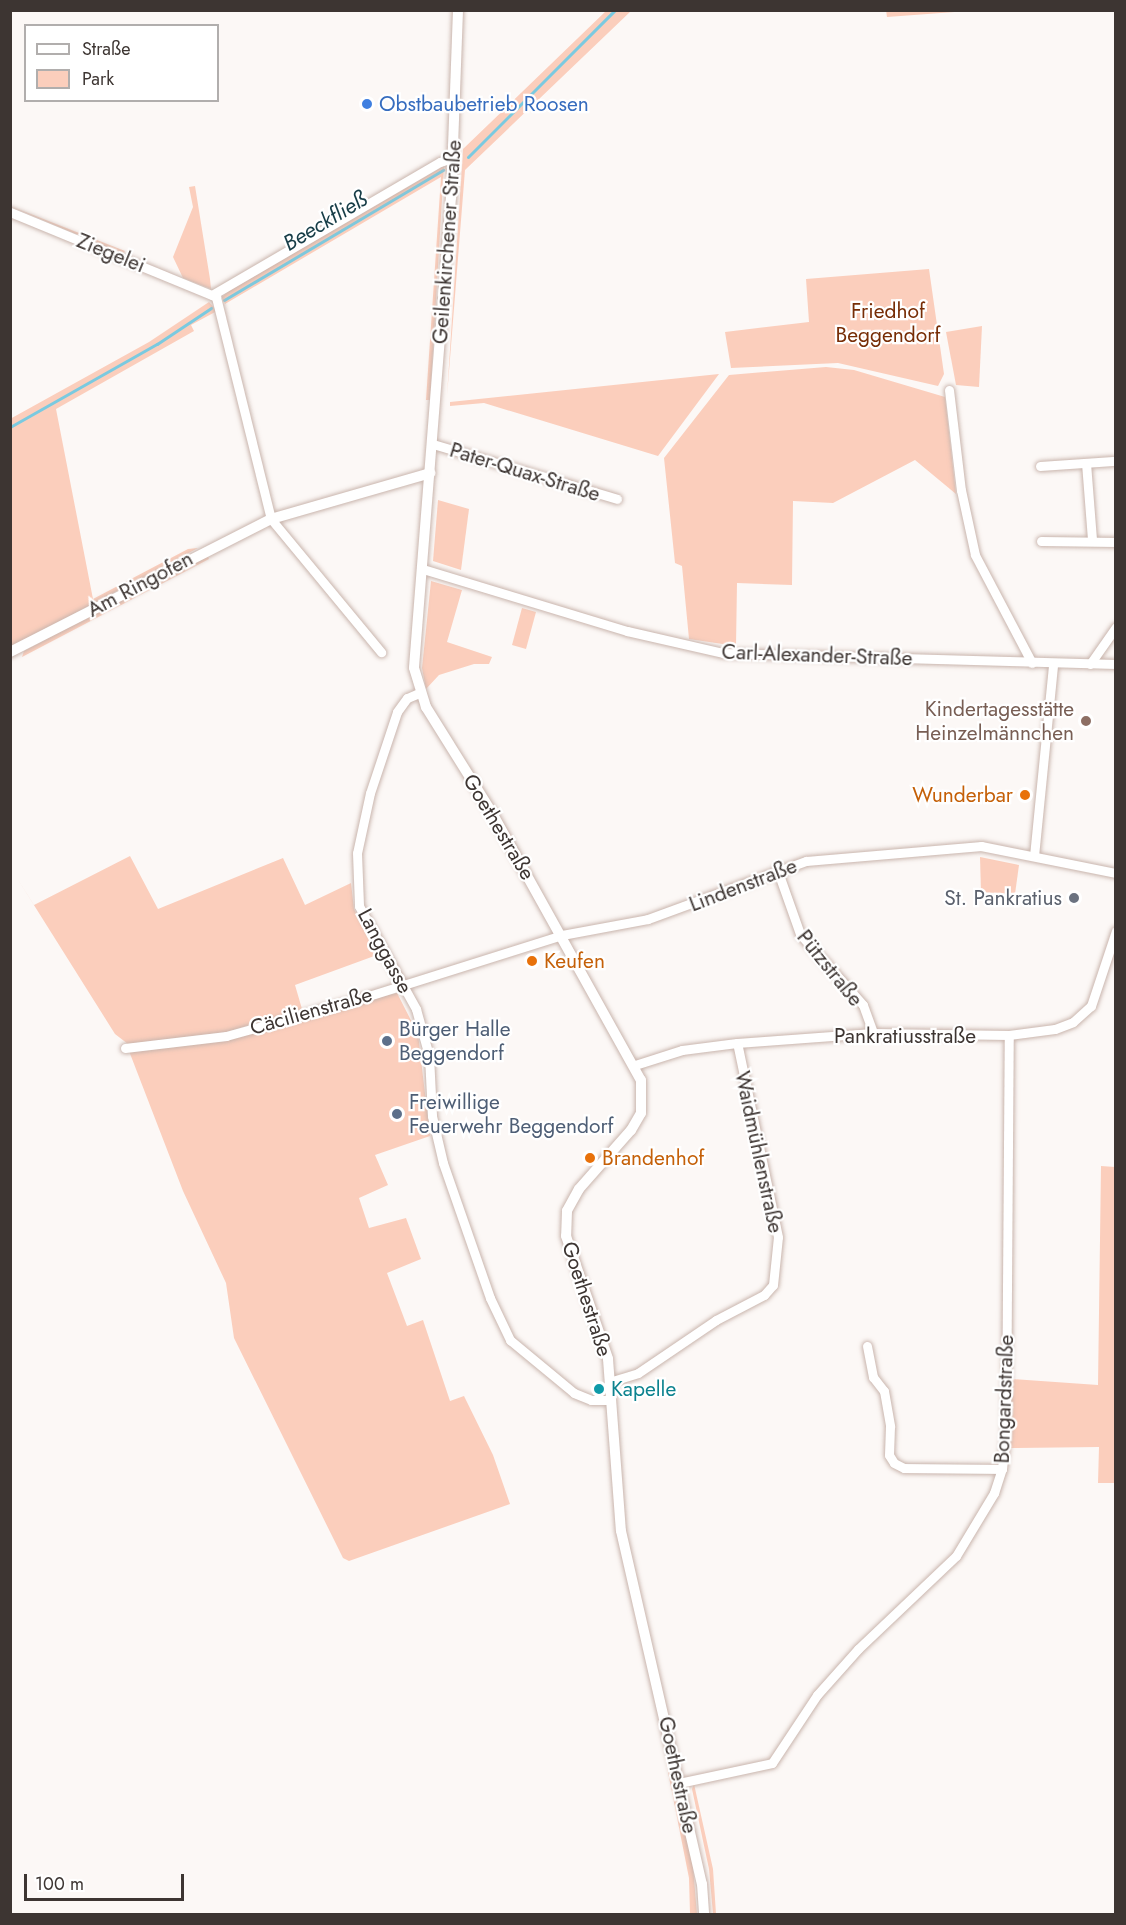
<!DOCTYPE html>
<html>
<head>
<meta charset="utf-8">
<style>
	body { margin:0 }
	#map { position:relative; width:1126px; height:1925px; overflow:hidden; background:#fcf8f6; font-family:Jost,sans-serif }
	div>[style] { position:absolute }
	[style*='--x'] { left:calc(var(--x)*1px); top:calc(var(--y)*1px); width:calc(var(--w)*1px); rotate:calc(var(--a)*1deg) }
	.green>* { inset:0; background:#fbcebc }
	.stream>* { height:3px; margin:-1.5px; padding:0 1.5px; transform-origin:1.5px; border-radius:1.5px; background:#7acae0 }
	.roads { filter:drop-shadow(0 0 2px #c9b5ad) drop-shadow(0 0 2px #c9b5ad) }
	.minor>* { height:9px; margin:-4.5px; padding:0 4.5px; transform-origin:4.5px; border-radius:4.5px; background:#fff }
	.tertiary>* { height:10px; margin:-5px; padding:0 5px; transform-origin:5px; border-radius:5px; background:#fff }
	.dots>* { width:16px; height:16px; translate:-50% -50%; box-sizing:border-box; border:3px solid #fff; border-radius:50% }
	span { translate:-50% -50%; white-space:nowrap; text-align:center; line-height:1.15; -webkit-text-stroke:4.5px #fff; paint-order:stroke }
	.shop-label { font-size:21px; color:#366cbe }
	.left { translate:0 -50%; text-align:left }
	.street-label { font-size:21px; color:#3d3532 }
	.park-label { font-size:21px; color:#772d06 }
	.education-label { font-size:21px; color:#785e54 }
	.right { translate:-100% -50%; text-align:right }
	.food-label { font-size:21px; color:#c56008 }
	.worship-label { font-size:21px; color:#5b616d }
	.service-label { font-size:21px; color:#4e5e75 }
	.culture-label { font-size:21px; color:#0d838f }
	.water-label { font-size:22px; color:#173d47; font-style:italic }
	.frame { position:absolute; inset:0; border:12px solid #3d3532; pointer-events:none }
	.legend { position:absolute; left:24px; top:24px; width:195px; height:78px; box-sizing:border-box; background:#fff; border:2px solid #b1aead; margin:0; padding:8px 10px; list-style:none; font-size:18px; color:#3d3532 }
	.legend li { display:flex; align-items:center; gap:12px; height:30px }
	.legend b { width:30px; border:2px solid #b1aead }
	.scale { position:absolute; left:24px; top:1874px; width:160px; height:27px; box-sizing:border-box; border:3px solid #3d3532; border-top:0; padding-left:8px; font-size:18px; line-height:21px; white-space:nowrap; color:#3d3532; -webkit-text-stroke:4px #fff; paint-order:stroke }
</style>
</head>
<body>
<div id="map">
	<div class="green">
		<div style="clip-path:polygon(886px 10px,968px 10px,968px 11px,887px 17px)"></div>
		<div style="clip-path:polygon(606px 11px,631px 11px,465px 170px,447px 396px,463px 149px)"></div>
		<div style="clip-path:polygon(444px 166px,430px 400px,426px 400px,441px 177px,225px 304px,222px 297px,229px 291px)"></div>
		<div style="clip-path:polygon(195px 186px,210px 279px,211px 289px,183px 278px,173px 257px,193px 207px,189px 187px)"></div>
		<div style="clip-path:polygon(10px 206px,125px 251px,123px 254px)"></div>
		<div style="clip-path:polygon(929px 269px,944px 374px,938px 386px,838px 363px,731px 368px,725px 332px,809px 322px,806px 279px)"></div>
		<div style="clip-path:polygon(209px 302px,217px 311px,191px 325px,194px 331px,56px 409px,93px 599px,188px 549px,198px 548px,11px 647px,10px 419px,149px 342px)"></div>
		<div style="clip-path:polygon(982px 326px,979px 387px,956px 385px,946px 332px)"></div>
		<div style="clip-path:polygon(826px 367px,854px 370px,945px 397px,956px 494px,915px 460px,833px 503px,793px 501px,792px 585px,737px 583px,736px 646px,689px 639px,682px 566px,675px 563px,664px 458px,729px 375px)"></div>
		<div style="clip-path:polygon(719px 374px,658px 456px,484px 403px,450px 406px,450px 402px)"></div>
		<div style="clip-path:polygon(438px 500px,469px 509px,461px 570px,433px 561px)"></div>
		<div style="clip-path:polygon(207px 554px,209px 559px,22px 657px,24px 651px)"></div>
		<div style="clip-path:polygon(431px 581px,462px 590px,447px 642px,492px 657px,489px 664px,474px 664px,439px 675px,426px 689px,422px 668px)"></div>
		<div style="clip-path:polygon(522px 608px,536px 612px,526px 649px,512px 645px)"></div>
		<div style="clip-path:polygon(130px 856px,158px 909px,283px 858px,305px 905px,351px 883px,354px 909px,377px 955px,295px 985px,302px 1009px,227px 1032px,128px 1044px,115px 1034px,10px 867px,34px 905px)"></div>
		<div style="clip-path:polygon(980px 857px,1019px 865px,1015px 894px,981px 892px)"></div>
		<div style="clip-path:polygon(397px 993px,418px 1034px,430px 1136px,375px 1155px,388px 1185px,359px 1198px,369px 1228px,406px 1218px,421px 1259px,387px 1273px,407px 1326px,423px 1320px,450px 1401px,464px 1396px,493px 1455px,510px 1504px,349px 1561px,343px 1558px,234px 1338px,226px 1283px,183px 1191px,129px 1051px,194px 1042px)"></div>
		<div style="clip-path:polygon(1101px 1166px,1115px 1167px,1115px 1483px,1098px 1483px,1099px 1447px,1010px 1448px,1012px 1379px,1098px 1385px)"></div>
		<div style="clip-path:polygon(665px 1757px,672px 1770px,693px 1867px,697px 1914px,690px 1914px,689px 1878px)"></div>
		<div style="clip-path:polygon(694px 1784px,713px 1869px,716px 1914px,713px 1914px,709px 1869px,692px 1789px)"></div>
	</div>
	<div class="stream">
		<div style="--x:468;--y:157;--w:208;--a:-45"></div>
		<div style="--x:224;--y:300;--w:255;--a:-30.7"></div>
		<div style="--x:10;--y:427;--w:169;--a:-29.5"></div>
		<div style="--x:157;--y:344;--w:65;--a:-33.7"></div>
	</div>
	<div class="roads">
		<div class="minor">
			<div style="--x:10;--y:212;--w:223;--a:22.4"></div>
			<div style="--x:216;--y:297;--w:229;--a:76.1"></div>
			<div style="--x:271;--y:519;--w:173;--a:50.4"></div>
			<div style="--x:212;--y:295;--w:264;--a:-30.3"></div>
			<div style="--x:440;--y:162;--w:14;--a:-17"></div>
			<div style="--x:949;--y:390;--w:101;--a:83.2"></div>
			<div style="--x:961;--y:490;--w:66;--a:77.8"></div>
			<div style="--x:975;--y:555;--w:122;--a:62.2"></div>
			<div style="--x:433;--y:444;--w:192;--a:16.6"></div>
			<div style="--x:1086;--y:463;--w:76;--a:85.5"></div>
			<div style="--x:1040;--y:466;--w:73;--a:-3.9"></div>
			<div style="--x:1041;--y:541;--w:75;--a:0.8"></div>
			<div style="--x:423;--y:569;--w:213;--a:16.9"></div>
			<div style="--x:627;--y:631;--w:98;--a:12.9"></div>
			<div style="--x:723;--y:653;--w:393;--a:1.6"></div>
			<div style="--x:1090;--y:664;--w:45;--a:-54.9"></div>
			<div style="--x:419;--y:693;--w:13;--a:157"></div>
			<div style="--x:407;--y:698;--w:17;--a:126"></div>
			<div style="--x:397;--y:712;--w:85;--a:108.4"></div>
			<div style="--x:370;--y:793;--w:61;--a:102.2"></div>
			<div style="--x:357;--y:853;--w:53;--a:87.8"></div>
			<div style="--x:359;--y:906;--w:118;--a:61"></div>
			<div style="--x:416;--y:1009;--w:49;--a:74.5"></div>
			<div style="--x:429;--y:1056;--w:60;--a:87.1"></div>
			<div style="--x:432;--y:1116;--w:48;--a:76.8"></div>
			<div style="--x:443;--y:1163;--w:143;--a:70.8"></div>
			<div style="--x:490;--y:1298;--w:47;--a:64.5"></div>
			<div style="--x:510;--y:1340;--w:83;--a:39.6"></div>
			<div style="--x:574;--y:1393;--w:18;--a:22"></div>
			<div style="--x:591;--y:1400;--w:19;--a:0"></div>
			<div style="--x:1034;--y:856;--w:193;--a:-84.3"></div>
			<div style="--x:777;--y:869;--w:69;--a:70.5"></div>
			<div style="--x:800;--y:934;--w:95;--a:48.4"></div>
			<div style="--x:863;--y:1005;--w:30;--a:70"></div>
			<div style="--x:125;--y:1048;--w:102;--a:-6.8"></div>
			<div style="--x:226;--y:1036;--w:138;--a:-15.5"></div>
			<div style="--x:359;--y:999;--w:213;--a:-17.5"></div>
			<div style="--x:562;--y:935;--w:87;--a:-10.5"></div>
			<div style="--x:648;--y:919;--w:168;--a:-20.2"></div>
			<div style="--x:806;--y:861;--w:176;--a:-4.9"></div>
			<div style="--x:981;--y:846;--w:138;--a:11.3"></div>
			<div style="--x:635;--y:1065;--w:49;--a:-17.7"></div>
			<div style="--x:682;--y:1050;--w:55;--a:-7.3"></div>
			<div style="--x:737;--y:1043;--w:136;--a:-4.2"></div>
			<div style="--x:873;--y:1033;--w:136;--a:0.8"></div>
			<div style="--x:1009;--y:1035;--w:46;--a:-7.4"></div>
			<div style="--x:1055;--y:1029;--w:19;--a:-21"></div>
			<div style="--x:1073;--y:1022;--w:24;--a:-42"></div>
			<div style="--x:1091;--y:1006;--w:79;--a:-71.6"></div>
			<div style="--x:867;--y:1346;--w:32;--a:79"></div>
			<div style="--x:873;--y:1377;--w:18;--a:52"></div>
			<div style="--x:884;--y:1391;--w:36;--a:80"></div>
			<div style="--x:890;--y:1426;--w:29;--a:92"></div>
			<div style="--x:889;--y:1455;--w:9;--a:58"></div>
			<div style="--x:894;--y:1463;--w:11;--a:27"></div>
			<div style="--x:904;--y:1468;--w:98;--a:0.6"></div>
			<div style="--x:609;--y:1382;--w:30;--a:-17"></div>
			<div style="--x:638;--y:1373;--w:94;--a:-34.2"></div>
			<div style="--x:716;--y:1320;--w:54;--a:-27.5"></div>
			<div style="--x:764;--y:1295;--w:13;--a:-48"></div>
			<div style="--x:773;--y:1285;--w:48;--a:-84.1"></div>
			<div style="--x:778;--y:1237;--w:198;--a:-101.9"></div>
			<div style="--x:679;--y:1783;--w:95;--a:-12.1"></div>
			<div style="--x:772;--y:1763;--w:82;--a:-56.5"></div>
			<div style="--x:817;--y:1695;--w:62;--a:-48.3"></div>
			<div style="--x:858;--y:1649;--w:135;--a:-43.5"></div>
			<div style="--x:956;--y:1556;--w:74;--a:-58.9"></div>
			<div style="--x:994;--y:1493;--w:25;--a:-72"></div>
			<div style="--x:1002;--y:1469;--w:37;--a:-84"></div>
			<div style="--x:1006;--y:1432;--w:397;--a:-89.6"></div>
		</div>
		<div class="tertiary">
			<div style="--x:458;--y:10;--w:187;--a:92.1"></div>
			<div style="--x:451;--y:197;--w:472;--a:94.5"></div>
			<div style="--x:414;--y:668;--w:41;--a:72.9"></div>
			<div style="--x:426;--y:707;--w:123;--a:58"></div>
			<div style="--x:491;--y:811;--w:308;--a:60.9"></div>
			<div style="--x:641;--y:1080;--w:33;--a:90"></div>
			<div style="--x:641;--y:1113;--w:20;--a:120"></div>
			<div style="--x:631;--y:1130;--w:79;--a:131.4"></div>
			<div style="--x:579;--y:1189;--w:25;--a:119"></div>
			<div style="--x:567;--y:1211;--w:25;--a:92"></div>
			<div style="--x:566;--y:1236;--w:130;--a:71.1"></div>
			<div style="--x:608;--y:1359;--w:172;--a:85.7"></div>
			<div style="--x:621;--y:1531;--w:362;--a:77.1"></div>
			<div style="--x:702;--y:1884;--w:30;--a:86"></div>
			<div style="--x:10;--y:652;--w:293;--a:-27"></div>
			<div style="--x:271;--y:519;--w:166;--a:-16.1"></div>
		</div>
	</div>
	<div class="dots">
		<div style="left:367px;top:104px;background:#3f7fe0"></div>
		<div style="left:1086px;top:721px;background:#8d6e63"></div>
		<div style="left:1025px;top:795px;background:#e8710a"></div>
		<div style="left:1074px;top:898px;background:#6b7280"></div>
		<div style="left:532px;top:961px;background:#e8710a"></div>
		<div style="left:387px;top:1041px;background:#5c6f8a"></div>
		<div style="left:397px;top:1114px;background:#5c6f8a"></div>
		<div style="left:590px;top:1158px;background:#e8710a"></div>
		<div style="left:599px;top:1389px;background:#0f9aa8"></div>
	</div>
	<div class="shop-label">
		<span class="left" style="left:379px;top:104px">Obstbaubetrieb Roosen</span>
	</div>
	<div class="street-label">
		<span style="left:447px;top:242px;rotate:-86deg">Geilenkirchener Straße</span>
		<span style="left:111px;top:253px;rotate:22deg">Ziegelei</span>
		<span style="left:525px;top:472px;rotate:17deg">Pater-Quax-Straße</span>
		<span style="left:140px;top:584px;rotate:-28deg">Am Ringofen</span>
		<span style="left:817px;top:655px;rotate:2deg">Carl-Alexander-Straße</span>
		<span style="left:499px;top:827px;rotate:59deg">Goethestraße</span>
		<span style="left:743px;top:885px;rotate:-21deg">Lindenstraße</span>
		<span style="left:385px;top:951px;rotate:62deg">Langgasse</span>
		<span style="left:830px;top:968px;rotate:51deg">Pützstraße</span>
		<span style="left:311px;top:1011px;rotate:-16deg">Cäcilienstraße</span>
		<span style="left:905px;top:1036px">Pankratiusstraße</span>
		<span style="left:759px;top:1152px;rotate:78deg">Waidmühlenstraße</span>
		<span style="left:587px;top:1299px;rotate:72deg">Goethestraße</span>
		<span style="left:1004px;top:1399px;rotate:-88deg">Bongardstraße</span>
		<span style="left:678px;top:1775px;rotate:78deg">Goethestraße</span>
	</div>
	<div class="park-label">
		<span style="left:888px;top:323px">Friedhof<br>Beggendorf</span>
	</div>
	<div class="education-label">
		<span class="right" style="left:1074px;top:721px">Kindertagesstätte<br>Heinzelmännchen</span>
	</div>
	<div class="food-label">
		<span class="right" style="left:1013px;top:795px">Wunderbar</span>
		<span class="left" style="left:544px;top:961px">Keufen</span>
		<span class="left" style="left:602px;top:1158px">Brandenhof</span>
	</div>
	<div class="worship-label">
		<span class="right" style="left:1062px;top:898px">St. Pankratius</span>
	</div>
	<div class="service-label">
		<span class="left" style="left:399px;top:1041px">Bürger Halle<br>Beggendorf</span>
		<span class="left" style="left:409px;top:1114px">Freiwillige<br>Feuerwehr Beggendorf</span>
	</div>
	<div class="culture-label">
		<span class="left" style="left:611px;top:1389px">Kapelle</span>
	</div>
	<div class="water-label">
		<span style="left:325px;top:221px;rotate:-31deg">Beeckfließ</span>
	</div>
	<div class="frame"></div>
	<ul class="legend">
	<li><b style="height:8px;background:#fff"></b>Straße</li>
	<li><b style="height:16px;background:#fbcebc"></b>Park</li>
	</ul>
	<div class="scale">100 m</div>
</div>
</body>
</html>
